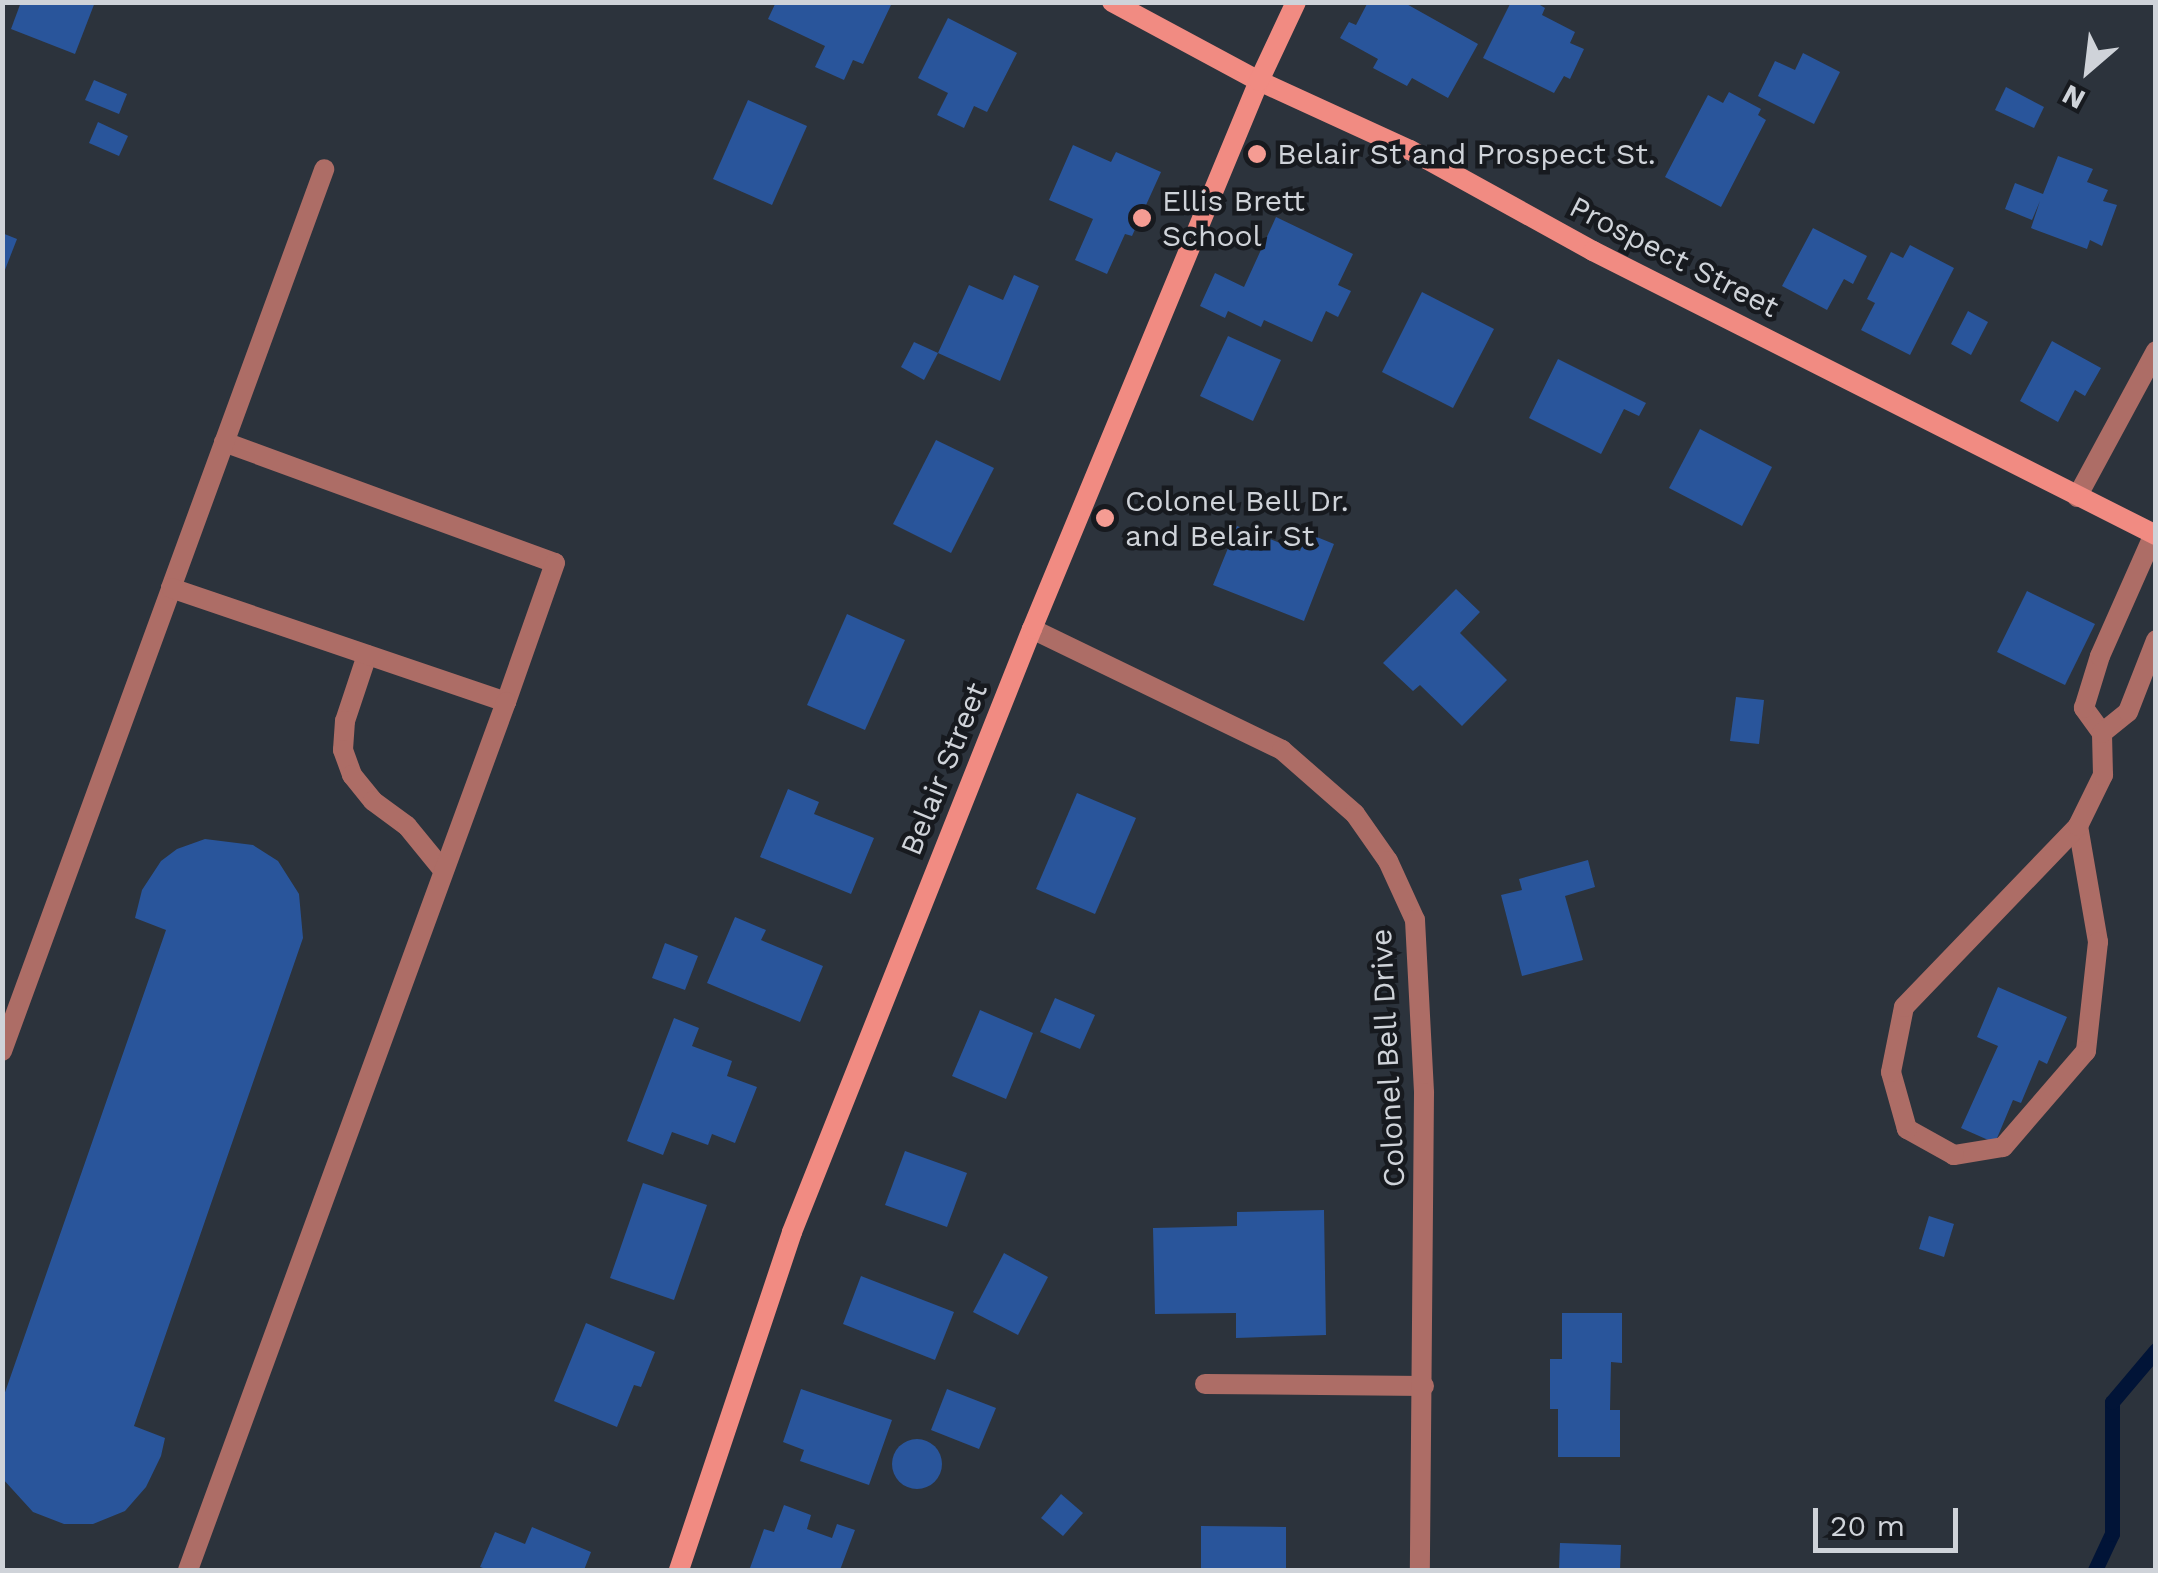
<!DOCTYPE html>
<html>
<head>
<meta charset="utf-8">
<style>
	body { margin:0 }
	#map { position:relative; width:2158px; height:1573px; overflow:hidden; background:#2c333c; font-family:"Work Sans",sans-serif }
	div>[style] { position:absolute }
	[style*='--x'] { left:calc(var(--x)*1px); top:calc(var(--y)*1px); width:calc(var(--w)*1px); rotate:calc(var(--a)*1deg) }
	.stream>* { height:15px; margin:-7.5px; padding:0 7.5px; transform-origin:7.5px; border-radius:7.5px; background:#011437 }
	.building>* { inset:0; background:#29559b }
	.round { border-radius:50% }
	.lane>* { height:20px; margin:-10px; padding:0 10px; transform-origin:10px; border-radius:10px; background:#ad6d66 }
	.street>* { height:20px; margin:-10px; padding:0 10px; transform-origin:10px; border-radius:10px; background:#ad6d66 }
	.secondary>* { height:20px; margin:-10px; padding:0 10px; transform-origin:10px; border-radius:10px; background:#f18b82 }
	.dots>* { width:28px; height:28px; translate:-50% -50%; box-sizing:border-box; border:5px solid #171a1f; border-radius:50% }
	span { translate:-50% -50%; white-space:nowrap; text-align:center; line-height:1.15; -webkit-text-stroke:9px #171a1f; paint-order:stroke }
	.poi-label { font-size:30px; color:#cfd3d9 }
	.left { translate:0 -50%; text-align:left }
	.street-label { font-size:30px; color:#cfd3d9 }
	.frame { position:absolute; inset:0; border:5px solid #cfd3d9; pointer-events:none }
	.north { position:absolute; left:2038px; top:20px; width:100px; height:100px; -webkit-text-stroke:8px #171a1f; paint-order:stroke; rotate:208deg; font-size:28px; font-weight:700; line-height:40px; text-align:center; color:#cfd3d9 }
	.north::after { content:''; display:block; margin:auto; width:35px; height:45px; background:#cfd3d9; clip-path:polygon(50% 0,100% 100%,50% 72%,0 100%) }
	.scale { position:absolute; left:1813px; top:1508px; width:145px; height:45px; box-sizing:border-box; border:5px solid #cfd3d9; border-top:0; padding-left:12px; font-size:30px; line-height:35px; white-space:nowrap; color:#cfd3d9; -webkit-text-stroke:8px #171a1f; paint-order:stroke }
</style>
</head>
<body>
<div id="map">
	<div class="stream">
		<div style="--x:2095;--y:1570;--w:40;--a:-65"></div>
		<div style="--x:2112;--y:1534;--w:132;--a:-90"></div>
		<div style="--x:2112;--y:1402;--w:68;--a:-49.8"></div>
	</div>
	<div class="building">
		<div style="clip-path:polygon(21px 2px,95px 2px,75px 54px,11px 29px)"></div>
		<div style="clip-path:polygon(776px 2px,885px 2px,891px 5px,863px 64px,853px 60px,844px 80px,815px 67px,825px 46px,768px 19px)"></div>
		<div style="clip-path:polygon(1368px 2px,1403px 2px,1478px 44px,1448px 98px,1412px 78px,1407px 86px,1373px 68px,1378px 59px,1340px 38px,1349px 22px,1356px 25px)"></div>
		<div style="clip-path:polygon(1511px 2px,1535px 2px,1545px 8px,1542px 15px,1575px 32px,1570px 43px,1584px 49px,1570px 79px,1564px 76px,1554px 93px,1483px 58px)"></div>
		<div style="clip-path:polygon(948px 18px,1017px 53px,987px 112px,974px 106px,964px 128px,937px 115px,948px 93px,918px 78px)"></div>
		<div style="clip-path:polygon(1803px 53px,1840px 72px,1814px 124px,1758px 96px,1775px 61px,1795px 70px)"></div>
		<div style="clip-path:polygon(94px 80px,127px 94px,119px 114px,85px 100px)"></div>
		<div style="clip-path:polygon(2006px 87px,2044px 107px,2034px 128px,1995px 110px)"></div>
		<div style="clip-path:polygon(1729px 92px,1761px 109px,1758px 115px,1766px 120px,1721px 207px,1665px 177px,1708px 95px,1723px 103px)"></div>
		<div style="clip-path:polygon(748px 100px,807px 126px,772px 205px,713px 179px)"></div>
		<div style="clip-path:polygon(98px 122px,128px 136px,119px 156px,89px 143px)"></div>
		<div style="clip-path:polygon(1073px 145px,1111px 162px,1116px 152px,1161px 172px,1132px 236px,1125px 234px,1107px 274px,1075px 260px,1093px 219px,1049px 200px)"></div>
		<div style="clip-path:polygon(2058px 156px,2093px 169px,2087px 182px,2108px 190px,2103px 201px,2117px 205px,2102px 246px,2090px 240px,2087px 249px,2031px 228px,2040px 201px,2032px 220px,2005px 209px,2015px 183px,2043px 194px)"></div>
		<div style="clip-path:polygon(1276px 217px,1353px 254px,1338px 285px,1351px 291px,1338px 317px,1326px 311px,1312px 342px,1264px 320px,1261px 327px,1228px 311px,1225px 318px,1200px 306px,1215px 273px,1244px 287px)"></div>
		<div style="clip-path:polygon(1813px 228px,1867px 256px,1853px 284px,1844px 279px,1827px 310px,1782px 286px)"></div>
		<div style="clip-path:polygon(2px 233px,17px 239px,3px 275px,2px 275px)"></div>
		<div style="clip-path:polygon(1910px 245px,1954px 268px,1910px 355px,1861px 330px,1875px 303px,1867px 299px,1891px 252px,1903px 258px)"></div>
		<div style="clip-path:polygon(1014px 275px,1039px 286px,1000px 381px,938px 353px,969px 285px,1003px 300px)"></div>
		<div style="clip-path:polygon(1422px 292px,1494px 329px,1453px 408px,1382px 372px)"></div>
		<div style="clip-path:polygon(1968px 311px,1988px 322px,1971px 355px,1951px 344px)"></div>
		<div style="clip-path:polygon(1228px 336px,1281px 360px,1253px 421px,1200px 396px)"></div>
		<div style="clip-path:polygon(2052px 341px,2101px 368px,2085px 396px,2075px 390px,2058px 422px,2020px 401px)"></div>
		<div style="clip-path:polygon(914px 342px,938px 353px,924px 380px,901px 367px)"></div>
		<div style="clip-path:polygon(1558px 359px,1646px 403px,1639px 416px,1624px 409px,1601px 454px,1529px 418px)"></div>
		<div style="clip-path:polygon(1700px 429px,1772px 467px,1742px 526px,1669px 488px)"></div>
		<div style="clip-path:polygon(936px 440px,994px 468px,951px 553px,893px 524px)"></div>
		<div style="clip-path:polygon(1237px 526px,1300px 551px,1307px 533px,1334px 544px,1304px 621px,1213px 585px)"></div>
		<div style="clip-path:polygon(1456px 589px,1480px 612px,1460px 633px,1507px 680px,1462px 726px,1420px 685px,1413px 691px,1383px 663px)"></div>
		<div style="clip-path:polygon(2027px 591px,2095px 624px,2065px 685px,1997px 652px)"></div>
		<div style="clip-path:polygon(847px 614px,905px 640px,865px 730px,807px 705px)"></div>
		<div style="clip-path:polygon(1736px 697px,1764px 700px,1759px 744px,1730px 741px)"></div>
		<div style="clip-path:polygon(788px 789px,819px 802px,814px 814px,874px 838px,851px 894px,760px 857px)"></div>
		<div style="clip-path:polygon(1077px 793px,1136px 818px,1095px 914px,1036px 889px)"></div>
		<div style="clip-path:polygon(205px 839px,253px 845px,278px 861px,299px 894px,303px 938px,134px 1426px,165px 1438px,161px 1456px,146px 1487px,125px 1511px,93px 1524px,64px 1524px,33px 1512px,2px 1478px,2px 1401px,166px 930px,135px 918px,142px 890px,161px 861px,177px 849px)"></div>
		<div style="clip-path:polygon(1588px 860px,1595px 887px,1565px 896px,1583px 960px,1522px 976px,1501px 895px,1522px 890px,1519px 879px)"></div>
		<div style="clip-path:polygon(735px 917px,766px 930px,761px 940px,823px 966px,800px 1022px,707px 983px)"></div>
		<div style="clip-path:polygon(665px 943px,698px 956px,685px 990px,652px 978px)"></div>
		<div style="clip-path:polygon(1998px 987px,2067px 1017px,2047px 1064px,2039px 1060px,2021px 1103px,2013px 1100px,1995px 1143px,1961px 1128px,1998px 1046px,1977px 1037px)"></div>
		<div style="clip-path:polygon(1055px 998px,1095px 1015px,1080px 1049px,1040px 1032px)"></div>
		<div style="clip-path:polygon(980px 1010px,1033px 1033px,1006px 1099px,952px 1076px)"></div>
		<div style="clip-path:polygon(674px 1018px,699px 1028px,692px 1046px,732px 1061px,727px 1076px,757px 1087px,735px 1143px,712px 1134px,708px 1145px,672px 1132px,663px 1155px,627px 1141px)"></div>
		<div style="clip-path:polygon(905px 1151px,967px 1173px,947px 1227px,885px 1205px)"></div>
		<div style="clip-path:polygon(643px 1183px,707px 1205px,674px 1300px,610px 1278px)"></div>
		<div style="clip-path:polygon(1324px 1210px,1326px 1335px,1236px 1338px,1236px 1313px,1155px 1314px,1153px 1228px,1237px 1226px,1237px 1212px)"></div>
		<div style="clip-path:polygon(1929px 1216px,1954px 1224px,1944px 1257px,1919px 1249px)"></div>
		<div style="clip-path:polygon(1004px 1253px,1048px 1277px,1018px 1335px,973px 1312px)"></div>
		<div style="clip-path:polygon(861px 1276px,954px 1312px,935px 1360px,843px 1324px)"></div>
		<div style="clip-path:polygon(1562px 1313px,1622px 1313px,1622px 1363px,1611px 1362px,1610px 1410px,1620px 1410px,1620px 1457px,1558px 1457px,1558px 1409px,1550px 1409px,1550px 1359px,1562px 1359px)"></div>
		<div style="clip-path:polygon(586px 1323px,655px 1352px,641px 1387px,634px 1385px,617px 1427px,554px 1401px)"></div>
		<div style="clip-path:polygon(801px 1389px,892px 1420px,869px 1485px,800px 1461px,804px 1450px,783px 1442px)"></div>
		<div style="clip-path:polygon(947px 1389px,996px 1408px,979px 1449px,931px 1430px)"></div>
		<div class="round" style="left:892px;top:1439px;width:50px;height:50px"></div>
		<div style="clip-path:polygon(1061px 1494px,1083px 1513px,1063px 1536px,1041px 1518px)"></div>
		<div style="clip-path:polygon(784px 1505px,811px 1515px,807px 1529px,832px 1538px,837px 1524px,855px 1530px,840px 1570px,750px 1568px,764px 1529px,774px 1532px)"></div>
		<div style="clip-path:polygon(1201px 1526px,1286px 1527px,1286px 1570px,1201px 1570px)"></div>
		<div style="clip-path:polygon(532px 1527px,591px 1552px,584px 1570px,489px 1570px,480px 1567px,495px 1532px,525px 1544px)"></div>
		<div style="clip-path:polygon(1560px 1543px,1621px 1545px,1620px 1570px,1559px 1570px)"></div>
	</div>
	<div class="lane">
		<div style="--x:224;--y:442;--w:352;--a:20.1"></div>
		<div style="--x:555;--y:563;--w:147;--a:109.4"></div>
		<div style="--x:171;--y:588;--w:446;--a:-69.9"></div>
		<div style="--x:367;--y:655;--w:70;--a:108.4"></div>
		<div style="--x:345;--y:721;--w:29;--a:94"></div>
		<div style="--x:343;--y:750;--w:27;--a:70"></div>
		<div style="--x:352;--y:775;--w:33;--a:51"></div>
		<div style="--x:373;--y:801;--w:42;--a:36.3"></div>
		<div style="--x:407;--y:826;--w:57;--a:50.7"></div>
		<div style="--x:2102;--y:733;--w:31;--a:-126"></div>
		<div style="--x:2084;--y:708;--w:54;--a:-72.9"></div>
		<div style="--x:2100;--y:656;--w:133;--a:-66.1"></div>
		<div style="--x:2078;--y:826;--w:118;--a:80.2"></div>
		<div style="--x:2098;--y:942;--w:110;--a:96.3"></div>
		<div style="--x:2086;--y:1051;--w:127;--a:130.8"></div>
		<div style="--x:2003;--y:1147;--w:50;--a:170.7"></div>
		<div style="--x:1954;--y:1155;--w:54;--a:-151"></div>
		<div style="--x:1907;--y:1129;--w:59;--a:-105.7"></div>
		<div style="--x:1891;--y:1072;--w:66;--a:-78.7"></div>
		<div style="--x:1904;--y:1007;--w:251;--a:-46.1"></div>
		<div style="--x:2078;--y:826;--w:57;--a:-63.9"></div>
		<div style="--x:2103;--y:775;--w:42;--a:-91.4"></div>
		<div style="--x:2102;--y:733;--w:33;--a:-39"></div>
		<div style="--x:2128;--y:712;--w:77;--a:-68.7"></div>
		<div style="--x:2;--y:1051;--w:493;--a:-69.9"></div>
		<div style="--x:171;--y:588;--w:354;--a:18.8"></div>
		<div style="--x:506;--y:702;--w:924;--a:110.12"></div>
		<div style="--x:1205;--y:1384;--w:219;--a:0.5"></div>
	</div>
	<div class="street">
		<div style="--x:2077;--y:497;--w:166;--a:-61.6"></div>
		<div style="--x:1032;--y:629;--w:278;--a:25.8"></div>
		<div style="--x:1282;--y:750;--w:97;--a:41.2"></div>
		<div style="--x:1355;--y:814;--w:57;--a:54.9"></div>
		<div style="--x:1388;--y:861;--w:65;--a:65.4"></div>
		<div style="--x:1415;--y:920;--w:173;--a:87"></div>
		<div style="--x:1424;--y:1093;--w:477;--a:90.5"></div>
	</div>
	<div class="secondary">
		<div style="--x:1112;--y:2;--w:167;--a:28.3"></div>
		<div style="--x:1259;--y:81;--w:166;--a:24.6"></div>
		<div style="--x:1410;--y:150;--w:209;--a:28.9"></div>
		<div style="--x:1593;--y:251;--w:631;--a:26.77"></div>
		<div style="--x:679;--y:1570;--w:356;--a:-71.5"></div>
		<div style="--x:792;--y:1232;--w:649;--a:-68.3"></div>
		<div style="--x:1032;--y:629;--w:593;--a:-67.5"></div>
		<div style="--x:1259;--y:81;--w:87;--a:-64.9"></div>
	</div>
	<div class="dots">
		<div style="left:1257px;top:154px;background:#f59c93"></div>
		<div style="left:1142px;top:218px;background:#f59c93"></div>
		<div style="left:1105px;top:518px;background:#f59c93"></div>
	</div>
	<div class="poi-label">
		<span class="left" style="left:1277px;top:154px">Belair St and Prospect St.</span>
		<span class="left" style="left:1162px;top:218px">Ellis Brett<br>School</span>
		<span class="left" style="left:1125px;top:518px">Colonel Bell Dr.<br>and Belair St</span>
	</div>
	<div class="street-label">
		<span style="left:1674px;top:257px;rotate:27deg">Prospect Street</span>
		<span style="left:944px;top:769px;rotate:-68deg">Belair Street</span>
		<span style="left:1388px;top:1058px;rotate:-93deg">Colonel Bell Drive</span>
	</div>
	<div class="frame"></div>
	<div class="north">N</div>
	<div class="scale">20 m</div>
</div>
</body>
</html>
